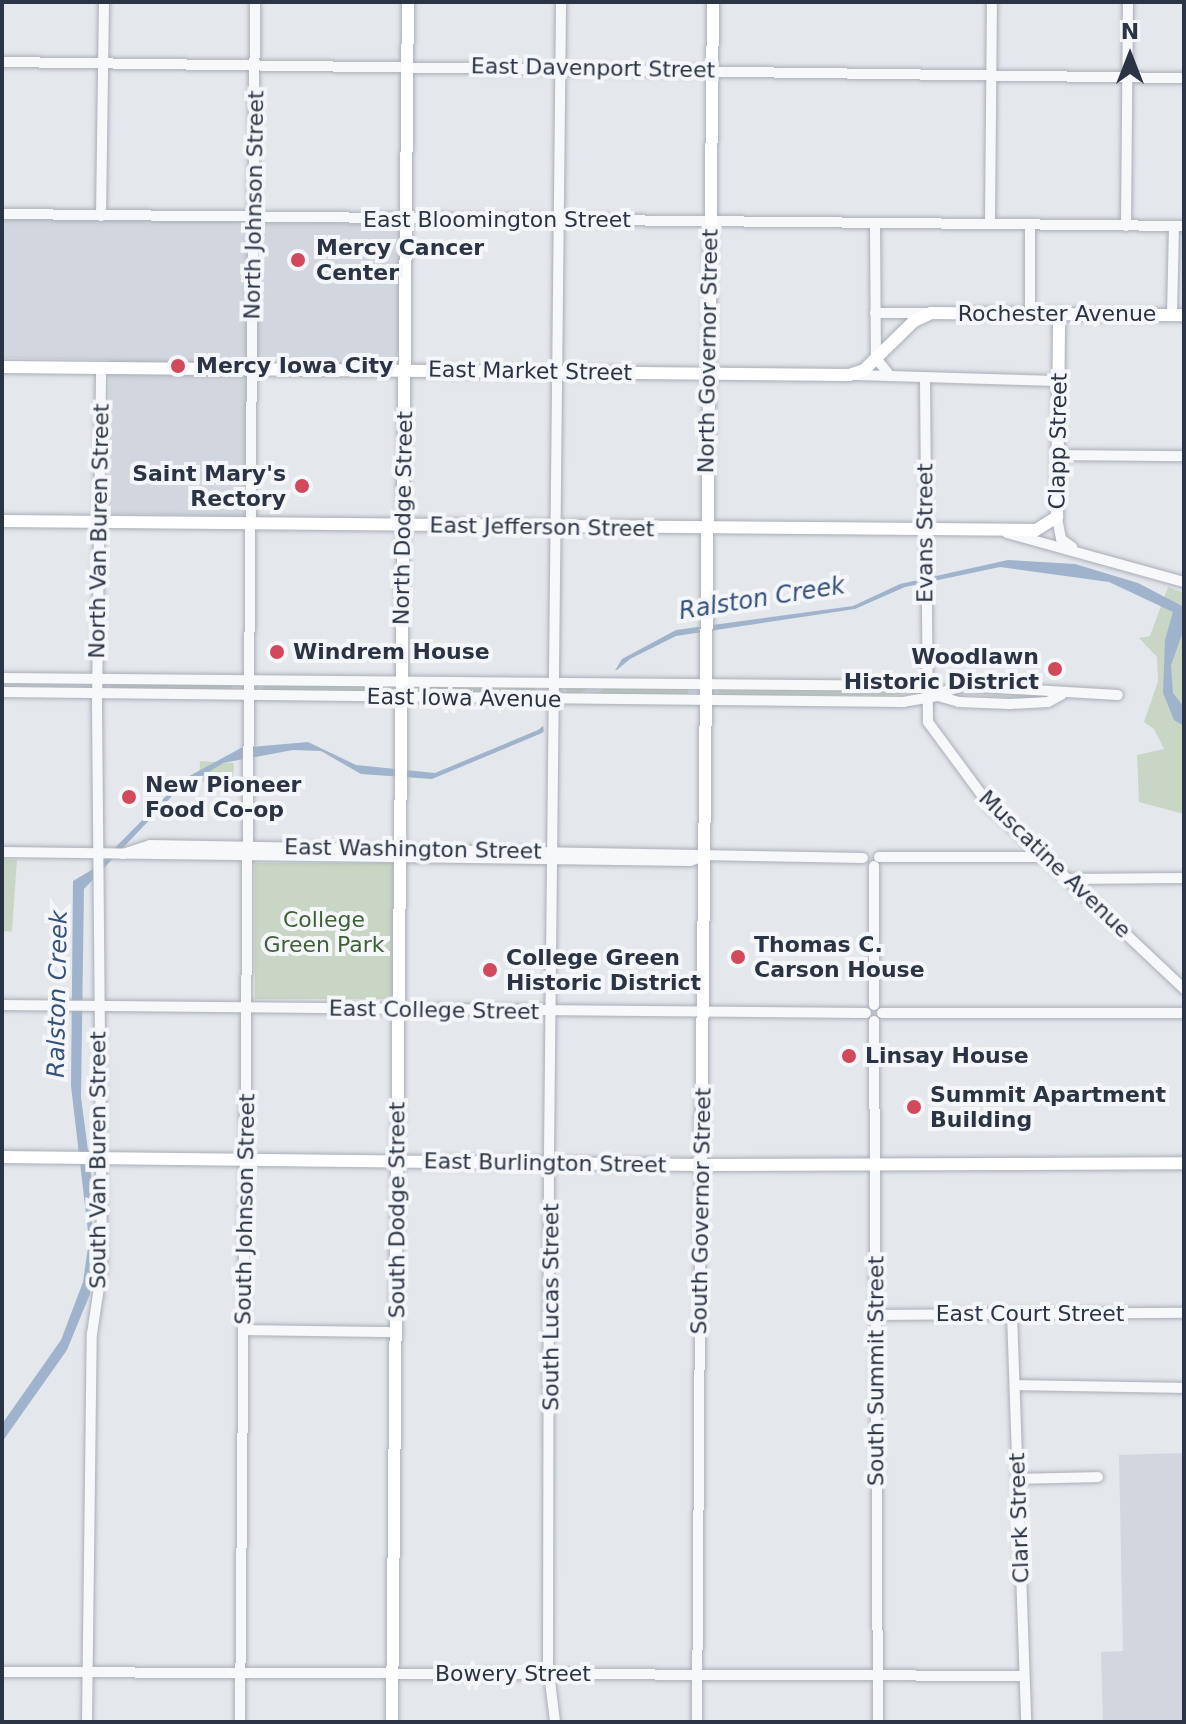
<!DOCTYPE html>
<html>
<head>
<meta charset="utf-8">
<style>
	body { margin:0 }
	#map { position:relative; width:1186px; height:1724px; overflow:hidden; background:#e4e7ec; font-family:"DejaVu Sans",sans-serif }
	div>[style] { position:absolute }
	.built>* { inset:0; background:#d2d6de }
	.green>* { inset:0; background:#c9d6c5; transform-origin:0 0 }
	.water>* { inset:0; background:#9fb4cc }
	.pier>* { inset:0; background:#e4e7ec }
	.roads { filter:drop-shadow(0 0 2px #a9aeb7) drop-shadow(0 0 2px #a9aeb7) }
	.minor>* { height:10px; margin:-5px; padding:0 5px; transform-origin:5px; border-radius:5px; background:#f7f8fa }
	.major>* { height:12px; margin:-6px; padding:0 6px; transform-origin:6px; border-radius:6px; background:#fff }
	.dots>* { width:22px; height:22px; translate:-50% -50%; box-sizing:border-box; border:4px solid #f4f6f9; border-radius:50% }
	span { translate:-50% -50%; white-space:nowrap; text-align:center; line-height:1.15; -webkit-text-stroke:8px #f4f6f9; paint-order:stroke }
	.street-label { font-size:22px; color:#2b3445 }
	.poi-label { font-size:22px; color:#2b3445; font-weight:700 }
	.left { translate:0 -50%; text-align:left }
	.right { translate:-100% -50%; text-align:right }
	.park-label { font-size:22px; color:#3f6138 }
	.water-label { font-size:24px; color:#34527a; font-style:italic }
	.frame { position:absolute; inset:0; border:4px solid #2b3445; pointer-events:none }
	.north { position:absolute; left:1090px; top:16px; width:80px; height:80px; -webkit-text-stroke:6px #f4f6f9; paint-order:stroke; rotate:0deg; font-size:22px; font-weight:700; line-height:32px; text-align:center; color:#2b3445 }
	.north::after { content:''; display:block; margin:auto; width:28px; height:36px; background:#2b3445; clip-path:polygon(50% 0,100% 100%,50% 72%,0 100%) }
</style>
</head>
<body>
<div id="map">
	<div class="built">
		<div style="clip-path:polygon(2px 217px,403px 224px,401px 367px,247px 365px,244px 516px,107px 514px,110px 360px,2px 358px)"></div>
		<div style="clip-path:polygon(1184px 1453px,1184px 1722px,1103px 1722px,1101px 1652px,1123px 1651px,1119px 1455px)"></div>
	</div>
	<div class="green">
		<div style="clip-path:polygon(1168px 587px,1184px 593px,1184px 814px,1139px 802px,1137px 755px,1164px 749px,1154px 729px,1144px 722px,1158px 681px,1157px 657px,1139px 638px,1150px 636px)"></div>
		<div style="clip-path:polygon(111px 684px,232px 684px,232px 691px,111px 689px)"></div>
		<div style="clip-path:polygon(264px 684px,384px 686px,384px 691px,263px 690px)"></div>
		<div style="clip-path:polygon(415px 685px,536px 687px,536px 692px,415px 692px)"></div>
		<div style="clip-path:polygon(567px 687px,688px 689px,688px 694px,567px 694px)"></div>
		<div style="left:719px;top:688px;width:183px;height:7px"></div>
		<div style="left:234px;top:763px;width:20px;height:34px;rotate:93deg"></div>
		<div style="left:2px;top:859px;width:15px;height:72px;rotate:4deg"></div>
		<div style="left:255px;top:863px;width:138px;height:136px"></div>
	</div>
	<div class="water">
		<div style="clip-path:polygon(1008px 560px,1075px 564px,1138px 583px,1184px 607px,1184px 629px,1171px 665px,1173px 693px,1184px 707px,1184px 726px,1174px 720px,1163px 693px,1165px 640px,1173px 612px,1109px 582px,1000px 567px,905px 587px,855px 609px,676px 636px,630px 659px,542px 733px,432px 779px,361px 774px,321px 751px,293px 750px,223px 763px,174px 794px,84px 889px,81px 1097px,93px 1189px,90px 1294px,67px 1350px,2px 1442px,2px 1424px,61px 1340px,83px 1282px,89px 1240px,71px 1086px,73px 881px,95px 868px,182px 780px,241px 748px,308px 742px,356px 765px,435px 773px,538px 730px,616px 669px,622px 659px,676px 630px,853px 606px,900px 584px)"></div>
	</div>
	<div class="pier">
		<div style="clip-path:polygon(612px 670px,628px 670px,544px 736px,543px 721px)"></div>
	</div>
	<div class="roads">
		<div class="minor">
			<div style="left:2px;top:62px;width:1182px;rotate:0.78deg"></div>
			<div style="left:2px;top:214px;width:1182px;rotate:0.58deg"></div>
			<div style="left:101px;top:216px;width:214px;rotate:-89.2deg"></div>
			<div style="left:875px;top:224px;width:134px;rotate:89.6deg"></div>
			<div style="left:876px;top:358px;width:23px;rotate:52deg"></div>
			<div style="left:990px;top:224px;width:222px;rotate:-89.5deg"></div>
			<div style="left:1030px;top:224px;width:90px;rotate:90deg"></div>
			<div style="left:1126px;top:226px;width:224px;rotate:-89.5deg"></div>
			<div style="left:875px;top:313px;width:54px"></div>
			<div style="left:1172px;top:314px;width:88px;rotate:-88.7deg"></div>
			<div style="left:853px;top:375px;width:206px;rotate:1.7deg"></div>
			<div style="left:925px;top:380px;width:342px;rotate:89.5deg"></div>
			<div style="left:928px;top:722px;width:104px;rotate:53.6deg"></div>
			<div style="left:990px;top:806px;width:267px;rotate:43.3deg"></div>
			<div style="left:1058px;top:455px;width:126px;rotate:0.5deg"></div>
			<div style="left:1057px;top:518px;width:21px;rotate:79deg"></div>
			<div style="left:1061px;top:539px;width:14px;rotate:36deg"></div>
			<div style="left:1007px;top:533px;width:184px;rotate:15.5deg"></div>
			<div style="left:2px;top:678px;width:923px;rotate:0.5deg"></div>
			<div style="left:925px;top:686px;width:16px;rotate:27deg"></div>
			<div style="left:939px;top:693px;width:25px;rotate:-16deg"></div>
			<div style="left:963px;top:686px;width:155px;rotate:3.3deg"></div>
			<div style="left:2px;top:692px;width:901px;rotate:0.64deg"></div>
			<div style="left:903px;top:702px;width:36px;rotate:-10deg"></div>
			<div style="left:938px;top:696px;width:22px;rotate:16deg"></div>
			<div style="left:959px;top:702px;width:51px;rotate:2.2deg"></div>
			<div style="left:1010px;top:704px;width:38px;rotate:-3deg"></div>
			<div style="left:1048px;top:702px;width:15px;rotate:-28deg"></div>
			<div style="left:2px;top:852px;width:688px;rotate:0.75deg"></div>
			<div style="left:690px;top:861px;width:15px;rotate:-20deg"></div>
			<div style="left:123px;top:854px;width:28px;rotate:-18deg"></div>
			<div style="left:150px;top:845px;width:713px;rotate:1.04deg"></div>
			<div style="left:879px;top:857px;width:164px"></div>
			<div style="left:874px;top:866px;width:139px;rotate:90deg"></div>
			<div style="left:1067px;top:879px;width:117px;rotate:-0.5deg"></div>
			<div style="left:2px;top:1005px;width:864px;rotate:0.53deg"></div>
			<div style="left:882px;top:1013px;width:302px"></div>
			<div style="left:874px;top:1021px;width:701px;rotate:89.67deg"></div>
			<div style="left:1012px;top:1314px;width:408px;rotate:88deg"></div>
			<div style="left:876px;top:1315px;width:308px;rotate:-0.4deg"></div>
			<div style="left:244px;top:1330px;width:152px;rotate:0.8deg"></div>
			<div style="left:1015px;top:1385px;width:169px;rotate:1deg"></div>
			<div style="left:1018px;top:1479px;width:80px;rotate:-1.4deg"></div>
			<div style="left:2px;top:1672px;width:1022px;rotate:0.22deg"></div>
			<div style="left:87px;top:1722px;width:388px;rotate:-89.3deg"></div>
			<div style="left:92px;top:1334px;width:68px;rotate:-81.5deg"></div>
			<div style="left:102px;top:1267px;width:562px;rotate:-90.51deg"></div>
			<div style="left:97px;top:705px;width:338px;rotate:-89.3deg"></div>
			<div style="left:240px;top:1722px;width:1720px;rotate:-89.5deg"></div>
			<div style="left:555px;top:1722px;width:58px;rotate:-96.9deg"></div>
			<div style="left:548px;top:1664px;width:513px;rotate:-89.89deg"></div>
			<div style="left:549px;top:1151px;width:1149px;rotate:-89.4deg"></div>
			<div style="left:697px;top:1722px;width:557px;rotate:-89.59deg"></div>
		</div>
		<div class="major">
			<div style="left:2px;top:367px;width:847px;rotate:0.54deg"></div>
			<div style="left:849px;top:375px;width:16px;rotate:-18deg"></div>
			<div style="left:864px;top:370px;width:70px;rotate:-44.4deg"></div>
			<div style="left:914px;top:321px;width:19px;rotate:-25deg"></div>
			<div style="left:931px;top:313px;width:253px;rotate:0.5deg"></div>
			<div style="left:2px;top:521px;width:1034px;rotate:0.5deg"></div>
			<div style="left:1036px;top:530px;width:25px;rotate:-32deg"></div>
			<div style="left:1057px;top:517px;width:203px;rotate:-89.4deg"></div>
			<div style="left:2px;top:1157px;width:699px;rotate:0.66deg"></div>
			<div style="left:701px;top:1165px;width:483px;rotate:-0.2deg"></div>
			<div style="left:701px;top:1165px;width:1163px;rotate:-89.41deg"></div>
			<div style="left:392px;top:1722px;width:1720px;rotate:-89.47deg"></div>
		</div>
	</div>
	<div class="dots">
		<div style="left:298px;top:260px;background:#d1495b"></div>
		<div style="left:178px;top:366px;background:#d1495b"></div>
		<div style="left:302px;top:486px;background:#d1495b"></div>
		<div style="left:277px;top:652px;background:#d1495b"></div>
		<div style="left:1055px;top:669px;background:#d1495b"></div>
		<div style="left:129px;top:797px;background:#d1495b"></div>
		<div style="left:738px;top:957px;background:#d1495b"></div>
		<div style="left:490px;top:970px;background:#d1495b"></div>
		<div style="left:849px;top:1056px;background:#d1495b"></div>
		<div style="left:914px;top:1107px;background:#d1495b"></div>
	</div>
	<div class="street-label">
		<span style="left:593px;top:68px;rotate:1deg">East Davenport Street</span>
		<span style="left:254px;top:205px;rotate:-89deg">North Johnson Street</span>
		<span style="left:497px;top:220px">East Bloomington Street</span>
		<span style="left:1057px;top:314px">Rochester Avenue</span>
		<span style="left:708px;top:351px;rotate:-89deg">North Governor Street</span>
		<span style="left:530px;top:371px;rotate:1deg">East Market Street</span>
		<span style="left:1058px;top:441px;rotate:-89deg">Clapp Street</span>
		<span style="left:403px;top:518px;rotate:-89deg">North Dodge Street</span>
		<span style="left:542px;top:527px;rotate:1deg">East Jefferson Street</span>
		<span style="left:99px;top:531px;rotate:-89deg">North Van Buren Street</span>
		<span style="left:925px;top:533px;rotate:-90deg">Evans Street</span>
		<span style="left:464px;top:698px;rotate:1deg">East Iowa Avenue</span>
		<span style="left:413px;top:849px;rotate:1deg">East Washington Street</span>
		<span style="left:1055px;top:864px;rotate:44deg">Muscatine Avenue</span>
		<span style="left:434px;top:1010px;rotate:1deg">East College Street</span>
		<span style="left:98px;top:1160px;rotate:-90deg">South Van Buren Street</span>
		<span style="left:545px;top:1163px;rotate:1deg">East Burlington Street</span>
		<span style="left:245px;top:1209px;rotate:-89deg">South Johnson Street</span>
		<span style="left:397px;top:1210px;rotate:-90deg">South Dodge Street</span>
		<span style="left:701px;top:1211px;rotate:-89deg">South Governor Street</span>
		<span style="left:551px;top:1307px;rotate:-90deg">South Lucas Street</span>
		<span style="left:1030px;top:1314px">East Court Street</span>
		<span style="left:876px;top:1371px;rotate:-90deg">South Summit Street</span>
		<span style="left:1019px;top:1518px;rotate:-92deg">Clark Street</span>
		<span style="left:513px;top:1674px">Bowery Street</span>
	</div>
	<div class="poi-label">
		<span class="left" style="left:316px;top:260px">Mercy Cancer<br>Center</span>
		<span class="left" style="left:196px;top:366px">Mercy Iowa City</span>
		<span class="right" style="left:286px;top:486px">Saint Mary's<br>Rectory</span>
		<span class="left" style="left:293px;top:652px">Windrem House</span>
		<span class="right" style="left:1039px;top:669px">Woodlawn<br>Historic District</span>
		<span class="left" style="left:145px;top:797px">New Pioneer<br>Food Co-op</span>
		<span class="left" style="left:754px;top:957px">Thomas C.<br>Carson House</span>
		<span class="left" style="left:506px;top:970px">College Green<br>Historic District</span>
		<span class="left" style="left:865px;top:1056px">Linsay House</span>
		<span class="left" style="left:930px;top:1107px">Summit Apartment<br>Building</span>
	</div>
	<div class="park-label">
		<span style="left:324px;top:932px">College<br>Green Park</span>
	</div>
	<div class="water-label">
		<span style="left:762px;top:599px;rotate:-9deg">Ralston Creek</span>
		<span style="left:58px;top:994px;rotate:-89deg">Ralston Creek</span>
	</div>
	<div class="frame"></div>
	<div class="north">N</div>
</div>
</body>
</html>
